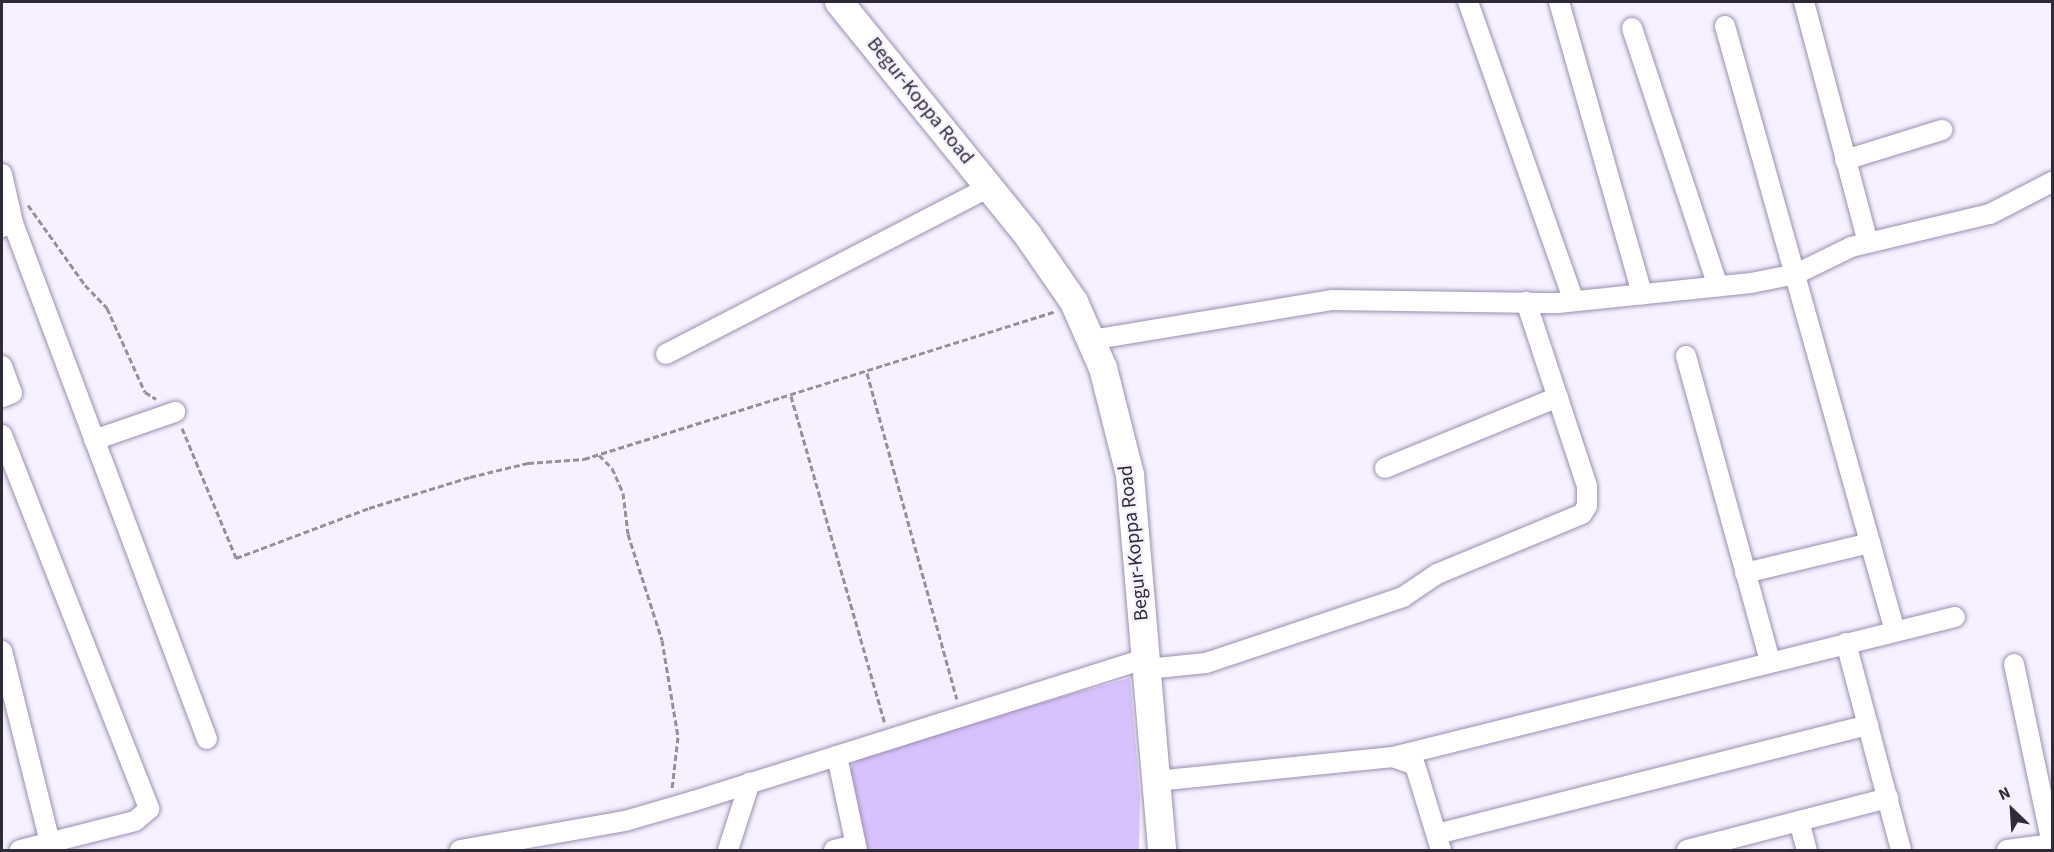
<!DOCTYPE html>
<html>
<head>
<meta charset="utf-8">
<style>
	body { margin:0 }
	#map { position:relative; width:2054px; height:852px; overflow:hidden; background:#f5f1fe; font-family:"Source Sans 3",sans-serif }
	div>[style] { position:absolute }
	.green>* { inset:0; background:#d8c2fd }
	.path>* { height:3px; margin-top:-1.5px; transform-origin:0; background:repeating-linear-gradient(90deg,#948f9c 0 6px,transparent 0 9px) }
	.roads { filter:drop-shadow(0 0 2px #9a8eae) drop-shadow(0 0 2px #9a8eae) }
	.minor>* { height:20px; margin:-10px; padding:0 10px; transform-origin:10px; border-radius:10px; background:#fff }
	.secondary>* { height:28px; margin:-14px; padding:0 14px; transform-origin:14px; border-radius:14px; background:#fff }
	span { translate:-50% -50%; white-space:nowrap; text-align:center; line-height:1.15; -webkit-text-stroke:4.5px #f5f1fe; paint-order:stroke }
	.street-label { font-size:20px; color:#2f2a37 }
	.frame { position:absolute; inset:0; border:3px solid #2f2a37; pointer-events:none }
	.north { position:absolute; left:1982px; top:780px; width:60px; height:60px; -webkit-text-stroke:4px #f5f1fe; paint-order:stroke; rotate:335deg; font-size:16px; font-weight:700; line-height:24px; text-align:center; color:#2f2a37 }
	.north::after { content:''; display:block; margin:auto; width:21px; height:27px; background:#2f2a37; clip-path:polygon(50% 0,100% 100%,50% 72%,0 100%) }
</style>
</head>
<body>
<div id="map">
	<div class="green">
		<div style="clip-path:polygon(1130px 678px,1140px 796px,1139px 850px,867px 850px,848px 771px,862px 752px)"></div>
	</div>
	<div class="path">
		<div style="left:28px;top:205px;width:98px;rotate:54.5deg"></div>
		<div style="left:85px;top:285px;width:32px;rotate:46deg"></div>
		<div style="left:107px;top:308px;width:92px;rotate:65.7deg"></div>
		<div style="left:145px;top:392px;width:13px;rotate:32deg"></div>
		<div style="left:867px;top:373px;width:338px;rotate:74.6deg"></div>
		<div style="left:791px;top:396px;width:341px;rotate:74deg"></div>
		<div style="left:182px;top:428px;width:141px;rotate:67.4deg"></div>
		<div style="left:236px;top:558px;width:142px;rotate:-20.6deg"></div>
		<div style="left:369px;top:508px;width:106px;rotate:-17.1deg"></div>
		<div style="left:470px;top:477px;width:60px;rotate:-13.6deg"></div>
		<div style="left:528px;top:463px;width:56px;rotate:-4.1deg"></div>
		<div style="left:584px;top:459px;width:494px;rotate:-17.4deg"></div>
		<div style="left:599px;top:455px;width:18px;rotate:45deg"></div>
		<div style="left:612px;top:468px;width:27px;rotate:66deg"></div>
		<div style="left:623px;top:493px;width:41px;rotate:83deg"></div>
		<div style="left:628px;top:534px;width:111px;rotate:72.2deg"></div>
		<div style="left:662px;top:640px;width:98px;rotate:80.6deg"></div>
		<div style="left:678px;top:737px;width:52px;rotate:96.6deg"></div>
	</div>
	<div class="roads">
		<div class="minor">
			<div style="left:1468px;top:2px;width:317px;rotate:70.5deg"></div>
			<div style="left:1559px;top:2px;width:304px;rotate:74.1deg"></div>
			<div style="left:1804px;top:2px;width:249px;rotate:75.1deg"></div>
			<div style="left:1725px;top:26px;width:628px;rotate:74.31deg"></div>
			<div style="left:1632px;top:28px;width:272px;rotate:71.6deg"></div>
			<div style="left:1845px;top:160px;width:102px;rotate:-17.2deg"></div>
			<div style="left:2px;top:174px;width:50px;rotate:77.3deg"></div>
			<div style="left:13px;top:223px;width:12px;rotate:160deg"></div>
			<div style="left:13px;top:223px;width:551px;rotate:69.4deg"></div>
			<div style="left:1091px;top:340px;width:245px;rotate:-9.4deg"></div>
			<div style="left:1333px;top:300px;width:225px;rotate:0.8deg"></div>
			<div style="left:1558px;top:303px;width:194px;rotate:-5.9deg"></div>
			<div style="left:1751px;top:283px;width:46px;rotate:-11.3deg"></div>
			<div style="left:1796px;top:274px;width:61px;rotate:-26.1deg"></div>
			<div style="left:1851px;top:247px;width:143px;rotate:-13.4deg"></div>
			<div style="left:1990px;top:214px;width:70px;rotate:-27.3deg"></div>
			<div style="left:666px;top:354px;width:364px;rotate:-27.3deg"></div>
			<div style="left:1686px;top:356px;width:317px;rotate:74.6deg"></div>
			<div style="left:2px;top:366px;width:29px;rotate:70deg"></div>
			<div style="left:12px;top:393px;width:11px;rotate:158deg"></div>
			<div style="left:2px;top:435px;width:402px;rotate:68.5deg"></div>
			<div style="left:149px;top:809px;width:18px;rotate:139deg"></div>
			<div style="left:135px;top:821px;width:119px;rotate:165.8deg"></div>
			<div style="left:94px;top:440px;width:86px;rotate:-19.1deg"></div>
			<div style="left:1385px;top:468px;width:187px;rotate:-22.3deg"></div>
			<div style="left:1745px;top:573px;width:129px;rotate:-13.5deg"></div>
			<div style="left:1846px;top:643px;width:214px;rotate:75.1deg"></div>
			<div style="left:2px;top:651px;width:205px;rotate:75.9deg"></div>
			<div style="left:2014px;top:664px;width:184px;rotate:78.1deg"></div>
			<div style="left:1147px;top:669px;width:59px;rotate:-5.8deg"></div>
			<div style="left:1206px;top:663px;width:208px;rotate:-18.5deg"></div>
			<div style="left:1403px;top:597px;width:41px;rotate:-34.1deg"></div>
			<div style="left:1437px;top:574px;width:157px;rotate:-22.5deg"></div>
			<div style="left:1582px;top:514px;width:9px;rotate:-58deg"></div>
			<div style="left:1587px;top:506px;width:20px;rotate:-90deg"></div>
			<div style="left:1587px;top:486px;width:194px;rotate:-108.3deg"></div>
			<div style="left:837px;top:756px;width:96px;rotate:78deg"></div>
			<div style="left:1393px;top:757px;width:23px;rotate:20deg"></div>
			<div style="left:1415px;top:765px;width:89px;rotate:73deg"></div>
			<div style="left:1156px;top:781px;width:238px;rotate:-5.8deg"></div>
			<div style="left:1393px;top:757px;width:579px;rotate:-13.99deg"></div>
			<div style="left:1799px;top:821px;width:30px;rotate:75deg"></div>
			<div style="left:1437px;top:834px;width:445px;rotate:-14.2deg"></div>
			<div style="left:460px;top:850px;width:168px;rotate:-10deg"></div>
			<div style="left:625px;top:821px;width:72px;rotate:-16.2deg"></div>
			<div style="left:694px;top:801px;width:473px;rotate:-17.5deg"></div>
			<div style="left:728px;top:850px;width:71px;rotate:-72.1deg"></div>
			<div style="left:834px;top:850px;width:22px;rotate:-13deg"></div>
			<div style="left:1687px;top:850px;width:208px;rotate:-14.5deg"></div>
			<div style="left:2007px;top:850px;width:45px;rotate:-7.6deg"></div>
		</div>
		<div class="secondary">
			<div style="left:839px;top:2px;width:299px;rotate:51deg"></div>
			<div style="left:1027px;top:234px;width:83px;rotate:55.3deg"></div>
			<div style="left:1074px;top:302px;width:72px;rotate:66.3deg"></div>
			<div style="left:1103px;top:368px;width:110px;rotate:75.8deg"></div>
			<div style="left:1130px;top:475px;width:376px;rotate:85.1deg"></div>
		</div>
	</div>
	<div class="street-label">
		<span style="left:920px;top:101px;rotate:51deg">Begur-Koppa Road</span>
		<span style="left:1134px;top:543px;rotate:-96deg">Begur-Koppa Road</span>
	</div>
	<div class="frame"></div>
	<div class="north">N</div>
</div>
</body>
</html>
